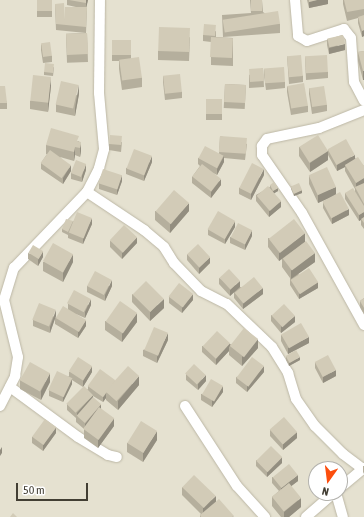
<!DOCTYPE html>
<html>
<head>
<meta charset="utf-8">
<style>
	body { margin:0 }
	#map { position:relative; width:364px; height:517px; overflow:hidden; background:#f1eee2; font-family:"Asap Condensed",sans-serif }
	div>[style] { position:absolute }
	.residential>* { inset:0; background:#e5e1d0 }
	.roads { filter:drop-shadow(0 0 1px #bcb7a5) drop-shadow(0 0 1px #bcb7a5) }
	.minor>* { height:10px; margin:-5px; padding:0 5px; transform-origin:5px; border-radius:5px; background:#fff }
	.wall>* { inset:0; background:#b5af9d; transform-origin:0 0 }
	.shaded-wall>* { inset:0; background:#938e80; transform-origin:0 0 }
	.building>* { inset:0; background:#d2cbb7; transform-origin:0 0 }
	span { translate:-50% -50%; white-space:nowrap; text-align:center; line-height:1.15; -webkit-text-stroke:3px #fff; paint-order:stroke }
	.north { position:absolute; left:308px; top:461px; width:40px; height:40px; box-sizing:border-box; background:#fff; border:1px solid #b3b2ad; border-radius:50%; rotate:194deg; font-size:11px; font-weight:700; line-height:16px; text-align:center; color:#423e33 }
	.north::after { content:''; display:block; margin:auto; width:14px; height:18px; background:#fc4e0e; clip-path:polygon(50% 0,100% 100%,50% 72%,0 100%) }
	.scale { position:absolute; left:16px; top:483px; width:72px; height:18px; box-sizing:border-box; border:2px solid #423e33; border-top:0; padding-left:5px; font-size:12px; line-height:14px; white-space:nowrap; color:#423e33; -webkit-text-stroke:3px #fff; paint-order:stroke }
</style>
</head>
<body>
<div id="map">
	<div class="residential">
		<div style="clip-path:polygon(evenodd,0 0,364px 0,364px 517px,0 517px,0 0,316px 469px,340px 469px,340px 493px,316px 493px,316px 469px)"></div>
	</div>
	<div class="roads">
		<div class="minor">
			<div style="left:295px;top:0;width:36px;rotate:85deg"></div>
			<div style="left:298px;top:36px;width:10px;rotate:29deg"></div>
			<div style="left:307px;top:41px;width:39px;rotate:-18deg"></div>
			<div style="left:344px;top:29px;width:11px;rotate:52deg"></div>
			<div style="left:351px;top:38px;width:44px;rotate:86.1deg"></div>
			<div style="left:354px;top:82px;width:21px;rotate:62deg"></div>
			<div style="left:364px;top:110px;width:48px;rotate:158.2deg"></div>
			<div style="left:319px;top:128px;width:53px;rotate:168.1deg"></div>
			<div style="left:267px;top:139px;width:9px;rotate:126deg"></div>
			<div style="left:262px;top:146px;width:9px;rotate:90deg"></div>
			<div style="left:262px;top:155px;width:70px;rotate:55.4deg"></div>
			<div style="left:302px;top:213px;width:128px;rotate:61deg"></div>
			<div style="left:87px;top:192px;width:69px;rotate:33.7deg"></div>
			<div style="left:144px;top:230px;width:26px;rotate:40deg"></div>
			<div style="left:164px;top:247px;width:19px;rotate:58deg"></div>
			<div style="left:174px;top:263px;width:39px;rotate:46deg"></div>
			<div style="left:201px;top:291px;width:29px;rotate:27deg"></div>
			<div style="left:227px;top:304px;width:62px;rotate:43.7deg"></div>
			<div style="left:272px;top:347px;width:31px;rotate:58deg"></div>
			<div style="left:288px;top:373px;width:27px;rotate:73deg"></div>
			<div style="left:296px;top:399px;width:33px;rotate:55deg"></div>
			<div style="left:315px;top:426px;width:40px;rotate:45deg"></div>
			<div style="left:343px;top:454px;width:25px;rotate:37deg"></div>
			<div style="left:10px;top:387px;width:84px;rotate:36.3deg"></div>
			<div style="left:78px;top:437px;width:35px;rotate:31deg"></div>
			<div style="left:108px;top:455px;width:9px;rotate:13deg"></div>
			<div style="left:0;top:406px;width:34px;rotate:-63deg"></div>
			<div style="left:15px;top:376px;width:19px;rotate:-81deg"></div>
			<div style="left:18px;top:357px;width:59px;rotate:-103.8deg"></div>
			<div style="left:4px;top:300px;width:34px;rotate:-73deg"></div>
			<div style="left:14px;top:268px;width:105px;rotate:-46.2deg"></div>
			<div style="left:87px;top:192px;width:27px;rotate:-63deg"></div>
			<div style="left:99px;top:168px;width:20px;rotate:-75deg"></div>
			<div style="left:104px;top:149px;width:56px;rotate:-95.1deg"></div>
			<div style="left:99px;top:93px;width:93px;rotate:-89.4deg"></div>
			<div style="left:185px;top:406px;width:95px;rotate:57deg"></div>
			<div style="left:237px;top:486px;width:42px;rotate:47.9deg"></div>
			<div style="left:340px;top:488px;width:31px;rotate:-40deg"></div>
			<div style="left:336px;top:493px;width:25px;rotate:74deg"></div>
			<div style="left:306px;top:517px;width:37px;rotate:-41deg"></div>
		</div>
	</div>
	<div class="wall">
		<div style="left:37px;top:0;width:15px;height:17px"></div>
		<div style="clip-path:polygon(67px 0,88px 0,86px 7px,87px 7px,86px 33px,56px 30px,55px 4px,65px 20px,76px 7px,67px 5px)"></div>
		<div style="clip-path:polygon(250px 0,262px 0,263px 12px,280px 24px,280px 33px,223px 37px,222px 15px,251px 13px)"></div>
		<div style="clip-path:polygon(307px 0,328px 0,328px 4px,309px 8px)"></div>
		<div style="clip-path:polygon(343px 0,364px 0,364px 36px,362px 37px,358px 23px,358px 18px,347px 21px,343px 4px)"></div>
		<div style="clip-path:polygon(216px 31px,216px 37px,233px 38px,233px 66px,211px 65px,211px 42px,203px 41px,203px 35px)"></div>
		<div style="left:87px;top:33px;width:29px;height:21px;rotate:88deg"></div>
		<div style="clip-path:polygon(190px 37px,189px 61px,158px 60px,158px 51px)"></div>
		<div style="clip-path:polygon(327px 39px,345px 50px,329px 54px,327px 45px)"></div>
		<div style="clip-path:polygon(112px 40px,131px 40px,131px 59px,142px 78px,142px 87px,122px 90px,119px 69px,119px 61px,112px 61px)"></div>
		<div style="clip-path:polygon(41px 44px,52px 56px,52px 62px,43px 63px,41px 50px)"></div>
		<div style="clip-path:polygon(364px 51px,363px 80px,358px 61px,358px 52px)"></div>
		<div style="clip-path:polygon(287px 56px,303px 76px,303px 82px,289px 84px)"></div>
		<div style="clip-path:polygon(305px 57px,328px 72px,328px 78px,306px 80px)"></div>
		<div style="clip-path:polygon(54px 67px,53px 76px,44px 75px,44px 72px)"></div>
		<div style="clip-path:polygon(263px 68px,264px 87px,249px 88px,249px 75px)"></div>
		<div style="clip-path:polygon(264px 69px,285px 82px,285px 88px,266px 90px,264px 75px)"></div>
		<div style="clip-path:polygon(163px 76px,182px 92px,182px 98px,165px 100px,163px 82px)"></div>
		<div style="left:225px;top:84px;width:21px;height:24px;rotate:3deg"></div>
		<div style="clip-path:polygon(0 86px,7px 103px,7px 109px,0 109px)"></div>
		<div style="clip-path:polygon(51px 86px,48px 112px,30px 109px,30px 101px)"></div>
		<div style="clip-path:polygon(287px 86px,308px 106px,308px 112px,291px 115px,287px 92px)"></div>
		<div style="clip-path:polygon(309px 88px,327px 105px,327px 111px,312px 114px,309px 94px)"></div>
		<div style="clip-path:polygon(79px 94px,75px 116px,56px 112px,56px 104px)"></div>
		<div style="left:206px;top:99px;width:16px;height:21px"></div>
		<div style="clip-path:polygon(220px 136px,247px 144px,245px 160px,224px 158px,224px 162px,217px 175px,213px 173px,221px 185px,211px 198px,192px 183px,192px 177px,200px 166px,198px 164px,198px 158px,219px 154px)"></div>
		<div style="clip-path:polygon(79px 141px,81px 151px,80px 157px,75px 155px,74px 161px,60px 157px,71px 171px,63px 184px,41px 169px,41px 163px,47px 154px,46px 154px,46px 145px)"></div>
		<div style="clip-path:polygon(122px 142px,121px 152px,109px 150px,109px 144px)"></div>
		<div style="clip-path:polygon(299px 147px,328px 151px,328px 149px,355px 158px,364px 166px,364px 229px,361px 225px,361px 220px,359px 221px,345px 199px,345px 193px,355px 192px,355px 189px,345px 171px,345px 167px,337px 171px,328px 155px,328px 160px,310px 172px,299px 156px)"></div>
		<div style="clip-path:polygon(152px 162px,144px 181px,126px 174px,126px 168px)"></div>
		<div style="clip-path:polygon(86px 170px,82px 182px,71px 179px,71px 173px)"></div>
		<div style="clip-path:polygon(264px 175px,251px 200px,239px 194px,239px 188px)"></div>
		<div style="clip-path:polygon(309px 175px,336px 194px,349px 215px,332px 224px,323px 208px,323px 202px,329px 198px,318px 203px,309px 184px)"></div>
		<div style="clip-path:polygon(122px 181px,117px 195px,99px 189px,99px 183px)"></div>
		<div style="clip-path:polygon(270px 185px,278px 191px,274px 193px,281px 207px,269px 217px,256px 201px,256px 195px,270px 187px)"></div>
		<div style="clip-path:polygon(291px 186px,302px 193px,294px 196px,291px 189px)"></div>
		<div style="clip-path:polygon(155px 211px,189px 211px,170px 233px,155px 220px)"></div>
		<div style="clip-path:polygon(73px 221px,92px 224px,83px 244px,68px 238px,68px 235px,62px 232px,62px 229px)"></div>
		<div style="clip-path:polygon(235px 227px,225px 244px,208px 235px,208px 229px)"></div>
		<div style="clip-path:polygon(252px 236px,245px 250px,230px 243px,230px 237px)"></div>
		<div style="clip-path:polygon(268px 238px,305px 242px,315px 262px,298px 274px,318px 288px,299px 299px,290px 285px,290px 278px,282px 267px,282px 259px,279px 261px,268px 247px)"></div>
		<div style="clip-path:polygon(110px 241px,137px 243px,122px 259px,110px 247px)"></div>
		<div style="clip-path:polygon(28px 253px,43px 257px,38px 266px,28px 259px)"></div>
		<div style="clip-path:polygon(187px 254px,210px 263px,199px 274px,187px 260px)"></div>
		<div style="clip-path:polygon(43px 262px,73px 262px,63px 282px,43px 271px)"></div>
		<div style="clip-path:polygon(219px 278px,240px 287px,263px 294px,243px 309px,234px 298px,234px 292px,230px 296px,219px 284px)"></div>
		<div style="clip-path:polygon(87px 286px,112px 286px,105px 301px,87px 292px)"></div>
		<div style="clip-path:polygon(132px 294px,164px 308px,150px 321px,132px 302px)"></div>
		<div style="clip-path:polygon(169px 297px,193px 300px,182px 313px,169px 303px)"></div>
		<div style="clip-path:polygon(364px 298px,364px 314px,360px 307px,360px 301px)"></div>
		<div style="clip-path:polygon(68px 304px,91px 305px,85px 318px,76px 314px,86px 326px,78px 338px,55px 324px,55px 318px,50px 333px,33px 326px,33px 320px,56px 316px,55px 318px,68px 309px)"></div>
		<div style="clip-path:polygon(271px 315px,295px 322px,281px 333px,271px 321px)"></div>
		<div style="clip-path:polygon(105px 321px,137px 322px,122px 342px,105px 330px)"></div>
		<div style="clip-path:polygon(281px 335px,309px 343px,288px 354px,281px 341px)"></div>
		<div style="clip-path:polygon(168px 340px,157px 363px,143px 356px,143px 350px)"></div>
		<div style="clip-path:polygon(230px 344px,258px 348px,242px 366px,229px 355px,229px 351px,216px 365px,202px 352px,202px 346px)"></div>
		<div style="clip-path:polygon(286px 356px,300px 360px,289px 366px,286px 360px)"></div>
		<div style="clip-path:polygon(315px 362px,336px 376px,323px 383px,315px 368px)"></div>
		<div style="clip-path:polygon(69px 372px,92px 372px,83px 387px,72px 380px,72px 384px,63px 402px,49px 396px,49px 390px,69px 376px)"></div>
		<div style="clip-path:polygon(264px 372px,247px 392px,236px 383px,236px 377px)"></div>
		<div style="clip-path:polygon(186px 374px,206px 381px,198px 390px,186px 380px)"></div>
		<div style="clip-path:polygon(20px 380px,50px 382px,41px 400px,20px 389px)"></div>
		<div style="clip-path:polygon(115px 381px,139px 385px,118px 410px,106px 400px,106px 398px,103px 402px,93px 396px,93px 398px,114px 426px,98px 448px,84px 438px,84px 429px,76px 422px,76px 418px,67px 410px,67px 404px,88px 389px,88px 386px)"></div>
		<div style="clip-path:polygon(223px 392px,212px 407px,201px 400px,201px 394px)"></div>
		<div style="clip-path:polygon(270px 430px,297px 438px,283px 450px,270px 436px)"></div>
		<div style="clip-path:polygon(56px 433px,43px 451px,32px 443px,32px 437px)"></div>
		<div style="clip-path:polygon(157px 440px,143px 462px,127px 452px,127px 443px)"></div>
		<div style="clip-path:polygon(256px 460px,282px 463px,267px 477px,256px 466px)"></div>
		<div style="clip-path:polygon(363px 466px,364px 466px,364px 474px,363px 472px)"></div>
		<div style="clip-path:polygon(272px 477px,298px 481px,291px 486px,301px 507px,289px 517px,281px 517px,272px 506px,272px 497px,279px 491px,272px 483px)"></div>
		<div style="clip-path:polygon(182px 487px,216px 502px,234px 517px,200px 517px,200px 515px,201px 514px,182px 495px)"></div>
	</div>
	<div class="shaded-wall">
		<div style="clip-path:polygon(86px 0,88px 0,86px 9px)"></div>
		<div style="clip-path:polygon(317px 0,328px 0,328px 4px,309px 8px,309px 2px)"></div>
		<div style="clip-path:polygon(364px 30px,364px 36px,362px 37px,362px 31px)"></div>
		<div style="clip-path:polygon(345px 44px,345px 50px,329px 54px,329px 48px)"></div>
		<div style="left:363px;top:71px;width:1px;height:9px"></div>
		<div style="clip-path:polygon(51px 77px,51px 86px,48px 112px,48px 103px)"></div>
		<div style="clip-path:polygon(79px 85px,79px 94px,75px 116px,75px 108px)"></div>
		<div style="clip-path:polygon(81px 142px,81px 151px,80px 157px,80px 148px)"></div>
		<div style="clip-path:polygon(75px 147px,75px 155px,74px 161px,74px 152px)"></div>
		<div style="clip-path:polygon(328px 151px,328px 160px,310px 172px,310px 163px)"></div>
		<div style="clip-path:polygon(355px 155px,355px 161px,345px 165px,345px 167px,337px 171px,337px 165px)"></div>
		<div style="clip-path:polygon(152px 156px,152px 162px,144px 181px,144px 175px)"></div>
		<div style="clip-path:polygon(224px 156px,224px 162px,217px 175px,217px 169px)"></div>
		<div style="clip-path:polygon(86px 164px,86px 170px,82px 182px,82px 176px)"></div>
		<div style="clip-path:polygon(71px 165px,71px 171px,63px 184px,63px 178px)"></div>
		<div style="clip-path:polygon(264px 169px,264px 175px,251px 200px,251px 194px)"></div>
		<div style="clip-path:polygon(122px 175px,122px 181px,117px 195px,117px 189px)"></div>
		<div style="clip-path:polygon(364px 178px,364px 184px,356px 187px,356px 183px)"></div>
		<div style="clip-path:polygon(221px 179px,221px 185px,211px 198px,211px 192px)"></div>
		<div style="clip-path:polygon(336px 187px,336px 195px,318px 203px,318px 194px)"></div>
		<div style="clip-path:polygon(278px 188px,278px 191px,273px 194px,273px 191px)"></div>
		<div style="clip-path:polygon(302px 190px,302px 193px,294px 196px,294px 193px)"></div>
		<div style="clip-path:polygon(281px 201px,281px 207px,269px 217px,269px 211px)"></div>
		<div style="clip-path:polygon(189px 203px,189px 211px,170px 233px,170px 224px)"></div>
		<div style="clip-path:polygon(349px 209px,349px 215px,332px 224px,332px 218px)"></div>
		<div style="clip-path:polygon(364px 212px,364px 218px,359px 221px,359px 215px)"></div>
		<div style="clip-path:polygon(92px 218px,92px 224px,83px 244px,83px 238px)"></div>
		<div style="clip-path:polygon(235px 221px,235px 227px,225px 244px,225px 238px)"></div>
		<div style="clip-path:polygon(252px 230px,252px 236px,245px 250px,245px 244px)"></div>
		<div style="clip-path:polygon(305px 233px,305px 242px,279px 261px,279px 253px)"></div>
		<div style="clip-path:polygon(137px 237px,137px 243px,122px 259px,122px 253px)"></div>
		<div style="clip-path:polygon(43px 251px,43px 257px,38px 266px,38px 260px)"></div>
		<div style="clip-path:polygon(315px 253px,315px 262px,291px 279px,291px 270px)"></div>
		<div style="clip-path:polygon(73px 254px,73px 262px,63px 282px,63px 273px)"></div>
		<div style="clip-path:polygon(210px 257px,210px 263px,199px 274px,199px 268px)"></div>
		<div style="clip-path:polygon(112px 280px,112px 286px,105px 301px,105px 295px)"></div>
		<div style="clip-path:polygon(240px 281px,240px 287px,230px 296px,230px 290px)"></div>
		<div style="clip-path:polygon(318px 282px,318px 288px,299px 299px,299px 293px)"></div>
		<div style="clip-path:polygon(263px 288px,263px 294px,243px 309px,243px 303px)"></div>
		<div style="clip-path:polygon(193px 294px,193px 300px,182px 313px,182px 307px)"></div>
		<div style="clip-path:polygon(91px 299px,91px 305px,85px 318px,85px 312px)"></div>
		<div style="clip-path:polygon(164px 299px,164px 308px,150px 321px,150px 312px)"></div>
		<div style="clip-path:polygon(56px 310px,56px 316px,50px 333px,50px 327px)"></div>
		<div style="clip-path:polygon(137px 313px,137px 322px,122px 342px,122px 333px)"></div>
		<div style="clip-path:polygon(295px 316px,295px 322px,281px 333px,281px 327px)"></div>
		<div style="clip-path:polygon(86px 320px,86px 326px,78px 338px,78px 332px)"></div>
		<div style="clip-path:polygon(168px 333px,168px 340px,157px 363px,157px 357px)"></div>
		<div style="clip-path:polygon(309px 337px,309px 343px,288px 354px,288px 348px)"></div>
		<div style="clip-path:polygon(258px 339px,258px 348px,242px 366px,242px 357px)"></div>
		<div style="clip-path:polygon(230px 343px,230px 347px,229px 346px,229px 351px,216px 365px,216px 359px)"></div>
		<div style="clip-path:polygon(300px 357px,300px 360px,289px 366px,289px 363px)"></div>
		<div style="clip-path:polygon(92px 366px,92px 372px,83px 387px,83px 381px)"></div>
		<div style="clip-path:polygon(264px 366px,264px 372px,247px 392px,247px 386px)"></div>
		<div style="clip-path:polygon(336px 370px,336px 376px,323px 383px,323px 377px)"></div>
		<div style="clip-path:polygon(50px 373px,50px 382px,41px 400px,41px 391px)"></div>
		<div style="clip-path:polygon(206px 375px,206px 381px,198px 390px,198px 384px)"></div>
		<div style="clip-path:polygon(139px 376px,139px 385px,118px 410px,118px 401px)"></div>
		<div style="clip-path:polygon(72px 378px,72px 384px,63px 402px,63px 396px)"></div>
		<div style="clip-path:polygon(223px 386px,223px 392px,212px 407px,212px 401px)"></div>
		<div style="clip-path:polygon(106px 392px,106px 398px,103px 402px,103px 396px)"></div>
		<div style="clip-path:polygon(93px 395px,93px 401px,77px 417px,77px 413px)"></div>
		<div style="clip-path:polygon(101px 404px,101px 410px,85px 430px,85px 424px)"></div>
		<div style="clip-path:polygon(114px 418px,114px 426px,98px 448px,98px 439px)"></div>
		<div style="clip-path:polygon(56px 427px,56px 433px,43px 451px,43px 445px)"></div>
		<div style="clip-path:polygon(157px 431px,157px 440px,143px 462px,143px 453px)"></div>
		<div style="clip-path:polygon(297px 432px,297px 438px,283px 450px,283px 444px)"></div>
		<div style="clip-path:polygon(2px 447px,2px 453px,0 456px,0 450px)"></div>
		<div style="clip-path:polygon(282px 457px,282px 463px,267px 477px,267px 471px)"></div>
		<div style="clip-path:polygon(298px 475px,298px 481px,281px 494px,281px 488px)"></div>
		<div style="clip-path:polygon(216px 496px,216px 505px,203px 517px,203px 508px)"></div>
		<div style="clip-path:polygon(301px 498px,301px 507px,289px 517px,284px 517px,284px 512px)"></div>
	</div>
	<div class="building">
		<div style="left:37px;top:0;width:15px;height:11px"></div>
		<div style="clip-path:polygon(69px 0,86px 0,86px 3px)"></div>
		<div style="left:251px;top:0;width:11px;height:11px"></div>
		<div style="clip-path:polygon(309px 0,317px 0,309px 2px)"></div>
		<div style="clip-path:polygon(344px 0,364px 0,364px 9px,347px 12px)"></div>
		<div style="clip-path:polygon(64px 3px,65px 20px,65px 7px,87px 7px,86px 27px,56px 24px,55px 4px)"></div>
		<div style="left:278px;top:11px;width:13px;height:56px;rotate:81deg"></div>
		<div style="clip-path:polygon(364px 15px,364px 30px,362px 31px,358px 17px)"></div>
		<div style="left:204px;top:24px;width:12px;height:11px;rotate:5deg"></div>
		<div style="left:159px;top:27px;width:31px;height:24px;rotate:2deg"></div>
		<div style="left:87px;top:33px;width:21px;height:21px;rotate:87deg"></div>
		<div style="left:343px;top:35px;width:9px;height:16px;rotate:77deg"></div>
		<div style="left:211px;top:37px;width:22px;height:20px;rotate:3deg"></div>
		<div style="left:112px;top:40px;width:19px;height:15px"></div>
		<div style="left:50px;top:42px;width:14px;height:9px;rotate:82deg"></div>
		<div style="clip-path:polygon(364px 51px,364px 71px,363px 71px,358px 52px)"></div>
		<div style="left:301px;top:55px;width:21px;height:14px;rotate:85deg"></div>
		<div style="left:327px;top:55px;width:17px;height:22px;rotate:87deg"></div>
		<div style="left:139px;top:57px;width:21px;height:20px;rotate:82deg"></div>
		<div style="left:45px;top:63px;width:9px;height:9px;rotate:6deg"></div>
		<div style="left:284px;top:67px;width:15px;height:20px;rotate:86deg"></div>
		<div style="left:263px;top:68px;width:13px;height:14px;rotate:86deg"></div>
		<div style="left:180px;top:74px;width:18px;height:17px;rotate:84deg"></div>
		<div style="left:33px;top:75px;width:18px;height:26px;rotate:6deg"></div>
		<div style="left:61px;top:81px;width:18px;height:24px;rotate:13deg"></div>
		<div style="left:304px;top:83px;width:23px;height:17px;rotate:80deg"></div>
		<div style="left:225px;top:84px;width:21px;height:18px;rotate:3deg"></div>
		<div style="clip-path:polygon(0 86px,5px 86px,7px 103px,0 103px)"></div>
		<div style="left:324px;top:86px;width:19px;height:15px;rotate:81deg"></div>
		<div style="left:206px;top:99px;width:16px;height:15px"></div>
		<div style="clip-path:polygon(51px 128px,79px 136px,77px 141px,81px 142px,80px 148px,75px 147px,74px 152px,46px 145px)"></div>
		<div style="left:110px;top:135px;width:12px;height:9px;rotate:5deg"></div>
		<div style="left:318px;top:135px;width:19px;height:22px;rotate:58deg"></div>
		<div style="left:220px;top:136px;width:27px;height:16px;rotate:4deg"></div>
		<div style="left:346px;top:139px;width:18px;height:21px;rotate:61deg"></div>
		<div style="left:205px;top:146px;width:21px;height:14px;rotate:28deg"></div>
		<div style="left:134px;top:149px;width:19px;height:21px;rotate:21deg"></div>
		<div style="left:50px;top:150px;width:26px;height:16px;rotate:36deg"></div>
		<div style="clip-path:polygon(358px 157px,364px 166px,364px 178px,356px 183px,345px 165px)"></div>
		<div style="left:76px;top:160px;width:11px;height:14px;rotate:22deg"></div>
		<div style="left:252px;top:163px;width:13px;height:28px;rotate:27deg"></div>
		<div style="left:202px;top:164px;width:24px;height:16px;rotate:38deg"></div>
		<div style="left:327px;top:167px;width:22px;height:20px;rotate:66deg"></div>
		<div style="left:103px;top:169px;width:20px;height:15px;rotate:18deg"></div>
		<div style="clip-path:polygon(274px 182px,278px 188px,273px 191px,270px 185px)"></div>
		<div style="left:299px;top:183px;width:8px;height:9px;rotate:67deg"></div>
		<div style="clip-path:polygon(364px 183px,364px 204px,355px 187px)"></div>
		<div style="left:268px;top:186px;width:20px;height:15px;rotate:49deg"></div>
		<div style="clip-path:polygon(353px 188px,364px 206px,364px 212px,359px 215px,345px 193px)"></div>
		<div style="left:174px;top:190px;width:20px;height:28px;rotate:41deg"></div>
		<div style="left:340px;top:192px;width:19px;height:20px;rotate:62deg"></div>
		<div style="left:218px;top:211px;width:20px;height:21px;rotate:30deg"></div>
		<div style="left:77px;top:212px;width:16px;height:22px;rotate:22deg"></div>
		<div style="clip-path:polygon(364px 217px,364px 223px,361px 219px)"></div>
		<div style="clip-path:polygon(66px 219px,73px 221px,68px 232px,62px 229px)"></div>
		<div style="left:294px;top:219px;width:18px;height:32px;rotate:52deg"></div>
		<div style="left:238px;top:223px;width:16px;height:16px;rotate:27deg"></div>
		<div style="left:124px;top:225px;width:18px;height:21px;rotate:43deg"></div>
		<div style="left:306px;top:241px;width:15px;height:29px;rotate:53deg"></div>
		<div style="left:53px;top:243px;width:23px;height:21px;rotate:29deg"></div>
		<div style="left:198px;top:244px;width:18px;height:15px;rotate:47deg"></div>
		<div style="left:33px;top:245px;width:12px;height:9px;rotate:31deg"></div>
		<div style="left:309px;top:268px;width:17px;height:22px;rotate:57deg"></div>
		<div style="left:229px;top:269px;width:16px;height:13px;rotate:47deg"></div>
		<div style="left:95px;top:271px;width:19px;height:17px;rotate:28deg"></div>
		<div style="left:254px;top:277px;width:14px;height:25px;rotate:51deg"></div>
		<div style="left:146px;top:281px;width:25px;height:19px;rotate:45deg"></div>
		<div style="left:179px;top:283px;width:18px;height:17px;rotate:38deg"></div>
		<div style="left:74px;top:290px;width:19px;height:15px;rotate:28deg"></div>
		<div style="clip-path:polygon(364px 298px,364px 308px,360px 301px)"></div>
		<div style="left:120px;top:301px;width:21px;height:25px;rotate:35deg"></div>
		<div style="left:39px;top:303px;width:18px;height:18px;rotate:22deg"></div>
		<div style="left:284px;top:304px;width:16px;height:17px;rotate:47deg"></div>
		<div style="left:63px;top:306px;width:27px;height:14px;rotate:31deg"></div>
		<div style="left:301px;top:323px;width:16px;height:23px;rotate:60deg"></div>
		<div style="left:154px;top:327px;width:15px;height:25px;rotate:23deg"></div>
		<div style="left:244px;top:328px;width:18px;height:23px;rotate:38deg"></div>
		<div style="left:217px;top:331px;width:18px;height:21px;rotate:43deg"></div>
		<div style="left:296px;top:350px;width:8px;height:12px;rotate:60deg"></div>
		<div style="left:328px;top:355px;width:17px;height:15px;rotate:62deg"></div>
		<div style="left:78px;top:357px;width:17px;height:17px;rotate:33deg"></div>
		<div style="left:252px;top:357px;width:15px;height:26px;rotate:37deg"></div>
		<div style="left:30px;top:362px;width:23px;height:21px;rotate:29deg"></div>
		<div style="left:194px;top:364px;width:16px;height:13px;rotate:43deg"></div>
		<div style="left:128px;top:366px;width:15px;height:34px;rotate:42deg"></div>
		<div style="left:100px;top:369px;width:19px;height:21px;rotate:36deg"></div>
		<div style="left:57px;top:371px;width:17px;height:21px;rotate:25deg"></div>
		<div style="left:211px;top:379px;width:14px;height:18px;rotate:30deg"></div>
		<div style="left:84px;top:386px;width:13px;height:25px;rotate:45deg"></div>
		<div style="left:93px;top:397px;width:11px;height:25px;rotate:41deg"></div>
		<div style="left:99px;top:407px;width:19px;height:27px;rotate:36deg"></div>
		<div style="left:284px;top:417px;width:20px;height:19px;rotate:49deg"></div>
		<div style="left:45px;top:419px;width:14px;height:22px;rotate:36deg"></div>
		<div style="left:141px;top:421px;width:19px;height:26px;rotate:32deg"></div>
		<div style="left:271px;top:446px;width:16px;height:21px;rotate:45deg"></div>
		<div style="left:289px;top:464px;width:14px;height:21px;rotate:51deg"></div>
		<div style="left:194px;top:475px;width:30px;height:17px;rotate:44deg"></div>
		<div style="left:289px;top:483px;width:19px;height:22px;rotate:51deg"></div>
		<div style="clip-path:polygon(219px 499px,234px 516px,232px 517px,201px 517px,200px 515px)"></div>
		<div style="clip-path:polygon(13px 513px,17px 517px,10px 517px)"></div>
	</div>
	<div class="north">N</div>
	<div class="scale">50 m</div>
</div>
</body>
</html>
